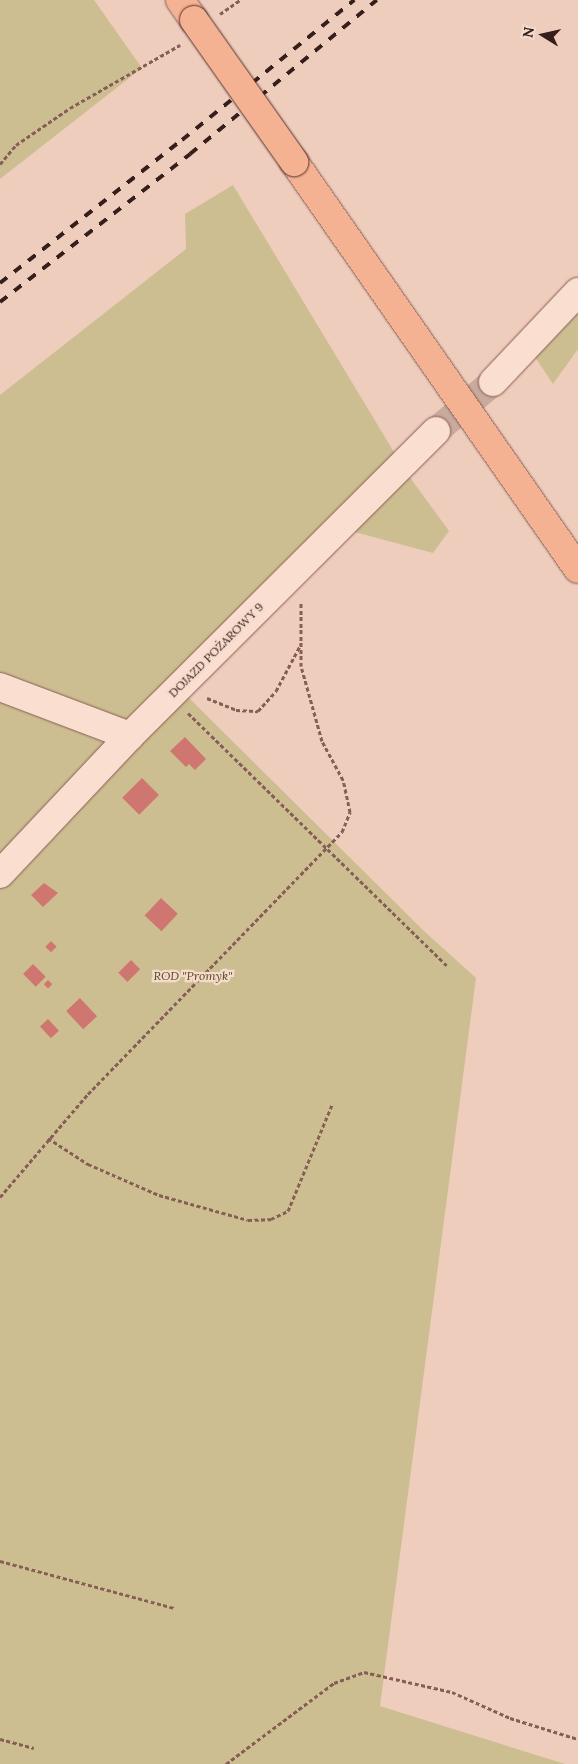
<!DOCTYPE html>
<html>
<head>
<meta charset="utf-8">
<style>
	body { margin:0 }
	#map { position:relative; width:578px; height:1764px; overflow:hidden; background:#efcdbd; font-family:Lora,serif }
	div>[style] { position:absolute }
	.green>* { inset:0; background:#cdbe91 }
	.building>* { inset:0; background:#cf7671; transform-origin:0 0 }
	.minor-tunnel>* { height:28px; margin-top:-14px; transform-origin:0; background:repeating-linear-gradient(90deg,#caaa9d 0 28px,transparent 0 42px) }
	.path>* { height:3px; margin-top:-1.5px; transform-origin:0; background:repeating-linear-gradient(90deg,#875e56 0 4px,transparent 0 6.5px) }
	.roads { filter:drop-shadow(0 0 1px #875e56) drop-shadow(0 0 1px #875e56) }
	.minor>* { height:28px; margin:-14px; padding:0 14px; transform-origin:14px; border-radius:14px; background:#faded0 }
	.major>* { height:28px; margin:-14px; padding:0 14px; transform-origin:14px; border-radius:14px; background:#f5b292 }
	.rail>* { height:4px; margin-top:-2px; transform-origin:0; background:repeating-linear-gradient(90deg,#361e1b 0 9px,transparent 0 18px) }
	.bridges { filter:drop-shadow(0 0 1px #542f2a) drop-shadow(0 0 1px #542f2a) }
	.major-bridge>* { height:28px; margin:-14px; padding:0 14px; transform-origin:14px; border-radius:14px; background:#f5b292 }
	span { translate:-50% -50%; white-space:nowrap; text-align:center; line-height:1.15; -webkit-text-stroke:4.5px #f6dbcc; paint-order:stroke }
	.street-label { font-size:12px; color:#361e1b }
	.park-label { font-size:12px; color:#534d21; font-style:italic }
	.north { position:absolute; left:518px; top:10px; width:50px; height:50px; -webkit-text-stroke:4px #f6dbcc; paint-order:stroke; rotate:280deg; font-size:14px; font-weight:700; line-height:20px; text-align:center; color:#361e1b }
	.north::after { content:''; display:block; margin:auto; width:18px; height:22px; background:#361e1b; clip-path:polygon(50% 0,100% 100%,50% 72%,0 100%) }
</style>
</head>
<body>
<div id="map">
	<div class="green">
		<div style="clip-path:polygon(0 0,94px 0,142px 68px,0 179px)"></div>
		<div style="clip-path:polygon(233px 185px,397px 457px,0 863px,0 395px,186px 249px,185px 214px)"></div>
		<div style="clip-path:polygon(578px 297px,578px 349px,553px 384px,531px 351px)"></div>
		<div style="clip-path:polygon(406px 472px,449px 531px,433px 553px,347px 530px)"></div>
		<div style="clip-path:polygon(188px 697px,424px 931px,476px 978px,380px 1706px,565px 1764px,0 1764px,0 889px)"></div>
	</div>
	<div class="building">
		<div style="clip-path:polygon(185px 737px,206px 759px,195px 770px,189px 764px,186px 767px,170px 751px)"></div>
		<div style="left:142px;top:778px;width:24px;height:28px;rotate:45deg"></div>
		<div style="clip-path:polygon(44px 883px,58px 893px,43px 907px,31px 895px)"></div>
		<div style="left:161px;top:898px;width:23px;height:24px;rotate:43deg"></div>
		<div style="left:51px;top:941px;width:8px;height:8px;rotate:45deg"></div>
		<div style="left:131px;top:960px;width:13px;height:18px;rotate:45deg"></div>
		<div style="left:33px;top:964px;width:18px;height:14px;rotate:45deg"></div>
		<div style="left:48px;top:980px;width:6px;height:6px;rotate:45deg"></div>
		<div style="left:80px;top:998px;width:25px;height:19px;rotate:47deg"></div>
		<div style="left:48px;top:1019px;width:16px;height:11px;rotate:47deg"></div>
	</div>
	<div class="minor-tunnel">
		<div style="left:436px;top:431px;width:75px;rotate:-40.7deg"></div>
	</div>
	<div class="path">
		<div style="left:220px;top:14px;width:24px;rotate:-35deg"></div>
		<div style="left:0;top:164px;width:25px;rotate:-50deg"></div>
		<div style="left:16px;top:145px;width:65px;rotate:-34.4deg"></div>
		<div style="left:70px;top:108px;width:127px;rotate:-29.8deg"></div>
		<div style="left:207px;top:698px;width:31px;rotate:22deg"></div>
		<div style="left:236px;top:710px;width:22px;rotate:3deg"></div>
		<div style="left:258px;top:711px;width:27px;rotate:-48deg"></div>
		<div style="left:276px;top:691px;width:53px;rotate:-62deg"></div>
		<div style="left:188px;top:713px;width:363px;rotate:44.3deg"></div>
		<div style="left:48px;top:1138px;width:48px;rotate:33deg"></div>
		<div style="left:88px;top:1164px;width:77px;rotate:23.6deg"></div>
		<div style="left:159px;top:1195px;width:92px;rotate:15.7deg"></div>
		<div style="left:248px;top:1220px;width:23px;rotate:-2deg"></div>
		<div style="left:271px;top:1219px;width:19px;rotate:-25deg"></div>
		<div style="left:288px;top:1211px;width:115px;rotate:-67.5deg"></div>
		<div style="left:0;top:1197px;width:135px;rotate:-49.5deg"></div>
		<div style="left:88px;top:1094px;width:365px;rotate:-45.9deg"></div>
		<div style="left:342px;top:832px;width:22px;rotate:-68deg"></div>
		<div style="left:350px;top:812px;width:33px;rotate:-102deg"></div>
		<div style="left:343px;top:780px;width:44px;rotate:-118.3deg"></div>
		<div style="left:322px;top:741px;width:78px;rotate:-105.6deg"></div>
		<div style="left:301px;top:666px;width:63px;rotate:-90deg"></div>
		<div style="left:0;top:1561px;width:180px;rotate:15.1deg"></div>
		<div style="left:0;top:1739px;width:35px;rotate:15deg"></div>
		<div style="left:226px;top:1764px;width:135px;rotate:-36.9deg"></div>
		<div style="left:334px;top:1683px;width:32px;rotate:-20deg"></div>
		<div style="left:364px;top:1672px;width:90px;rotate:12.8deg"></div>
		<div style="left:452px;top:1692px;width:64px;rotate:24.1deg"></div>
		<div style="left:510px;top:1718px;width:71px;rotate:17.2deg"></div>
	</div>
	<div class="roads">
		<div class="minor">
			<div style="left:493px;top:382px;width:124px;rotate:-46.6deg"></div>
			<div style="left:0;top:687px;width:139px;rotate:20.7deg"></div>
			<div style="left:0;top:874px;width:190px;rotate:-46.7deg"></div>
			<div style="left:130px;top:736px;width:432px;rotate:-44.9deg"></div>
		</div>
		<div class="major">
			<div style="left:180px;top:0;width:24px;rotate:55deg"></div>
			<div style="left:294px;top:162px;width:496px;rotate:55.1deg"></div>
		</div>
	</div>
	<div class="rail">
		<div style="left:0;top:283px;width:231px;rotate:-38.2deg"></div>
		<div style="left:182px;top:140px;width:222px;rotate:-39.1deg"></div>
		<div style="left:0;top:302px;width:241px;rotate:-37.9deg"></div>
		<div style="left:190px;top:154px;width:242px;rotate:-39.5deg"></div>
	</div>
	<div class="bridges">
		<div class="major-bridge">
			<div style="left:194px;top:20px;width:174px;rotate:54.8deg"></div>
		</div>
	</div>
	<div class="street-label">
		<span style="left:216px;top:650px;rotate:-45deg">DOJAZD POŻAROWY 9</span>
	</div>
	<div class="park-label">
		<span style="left:193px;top:976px">ROD "Promyk"</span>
	</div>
	<div class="north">N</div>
</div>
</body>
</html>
